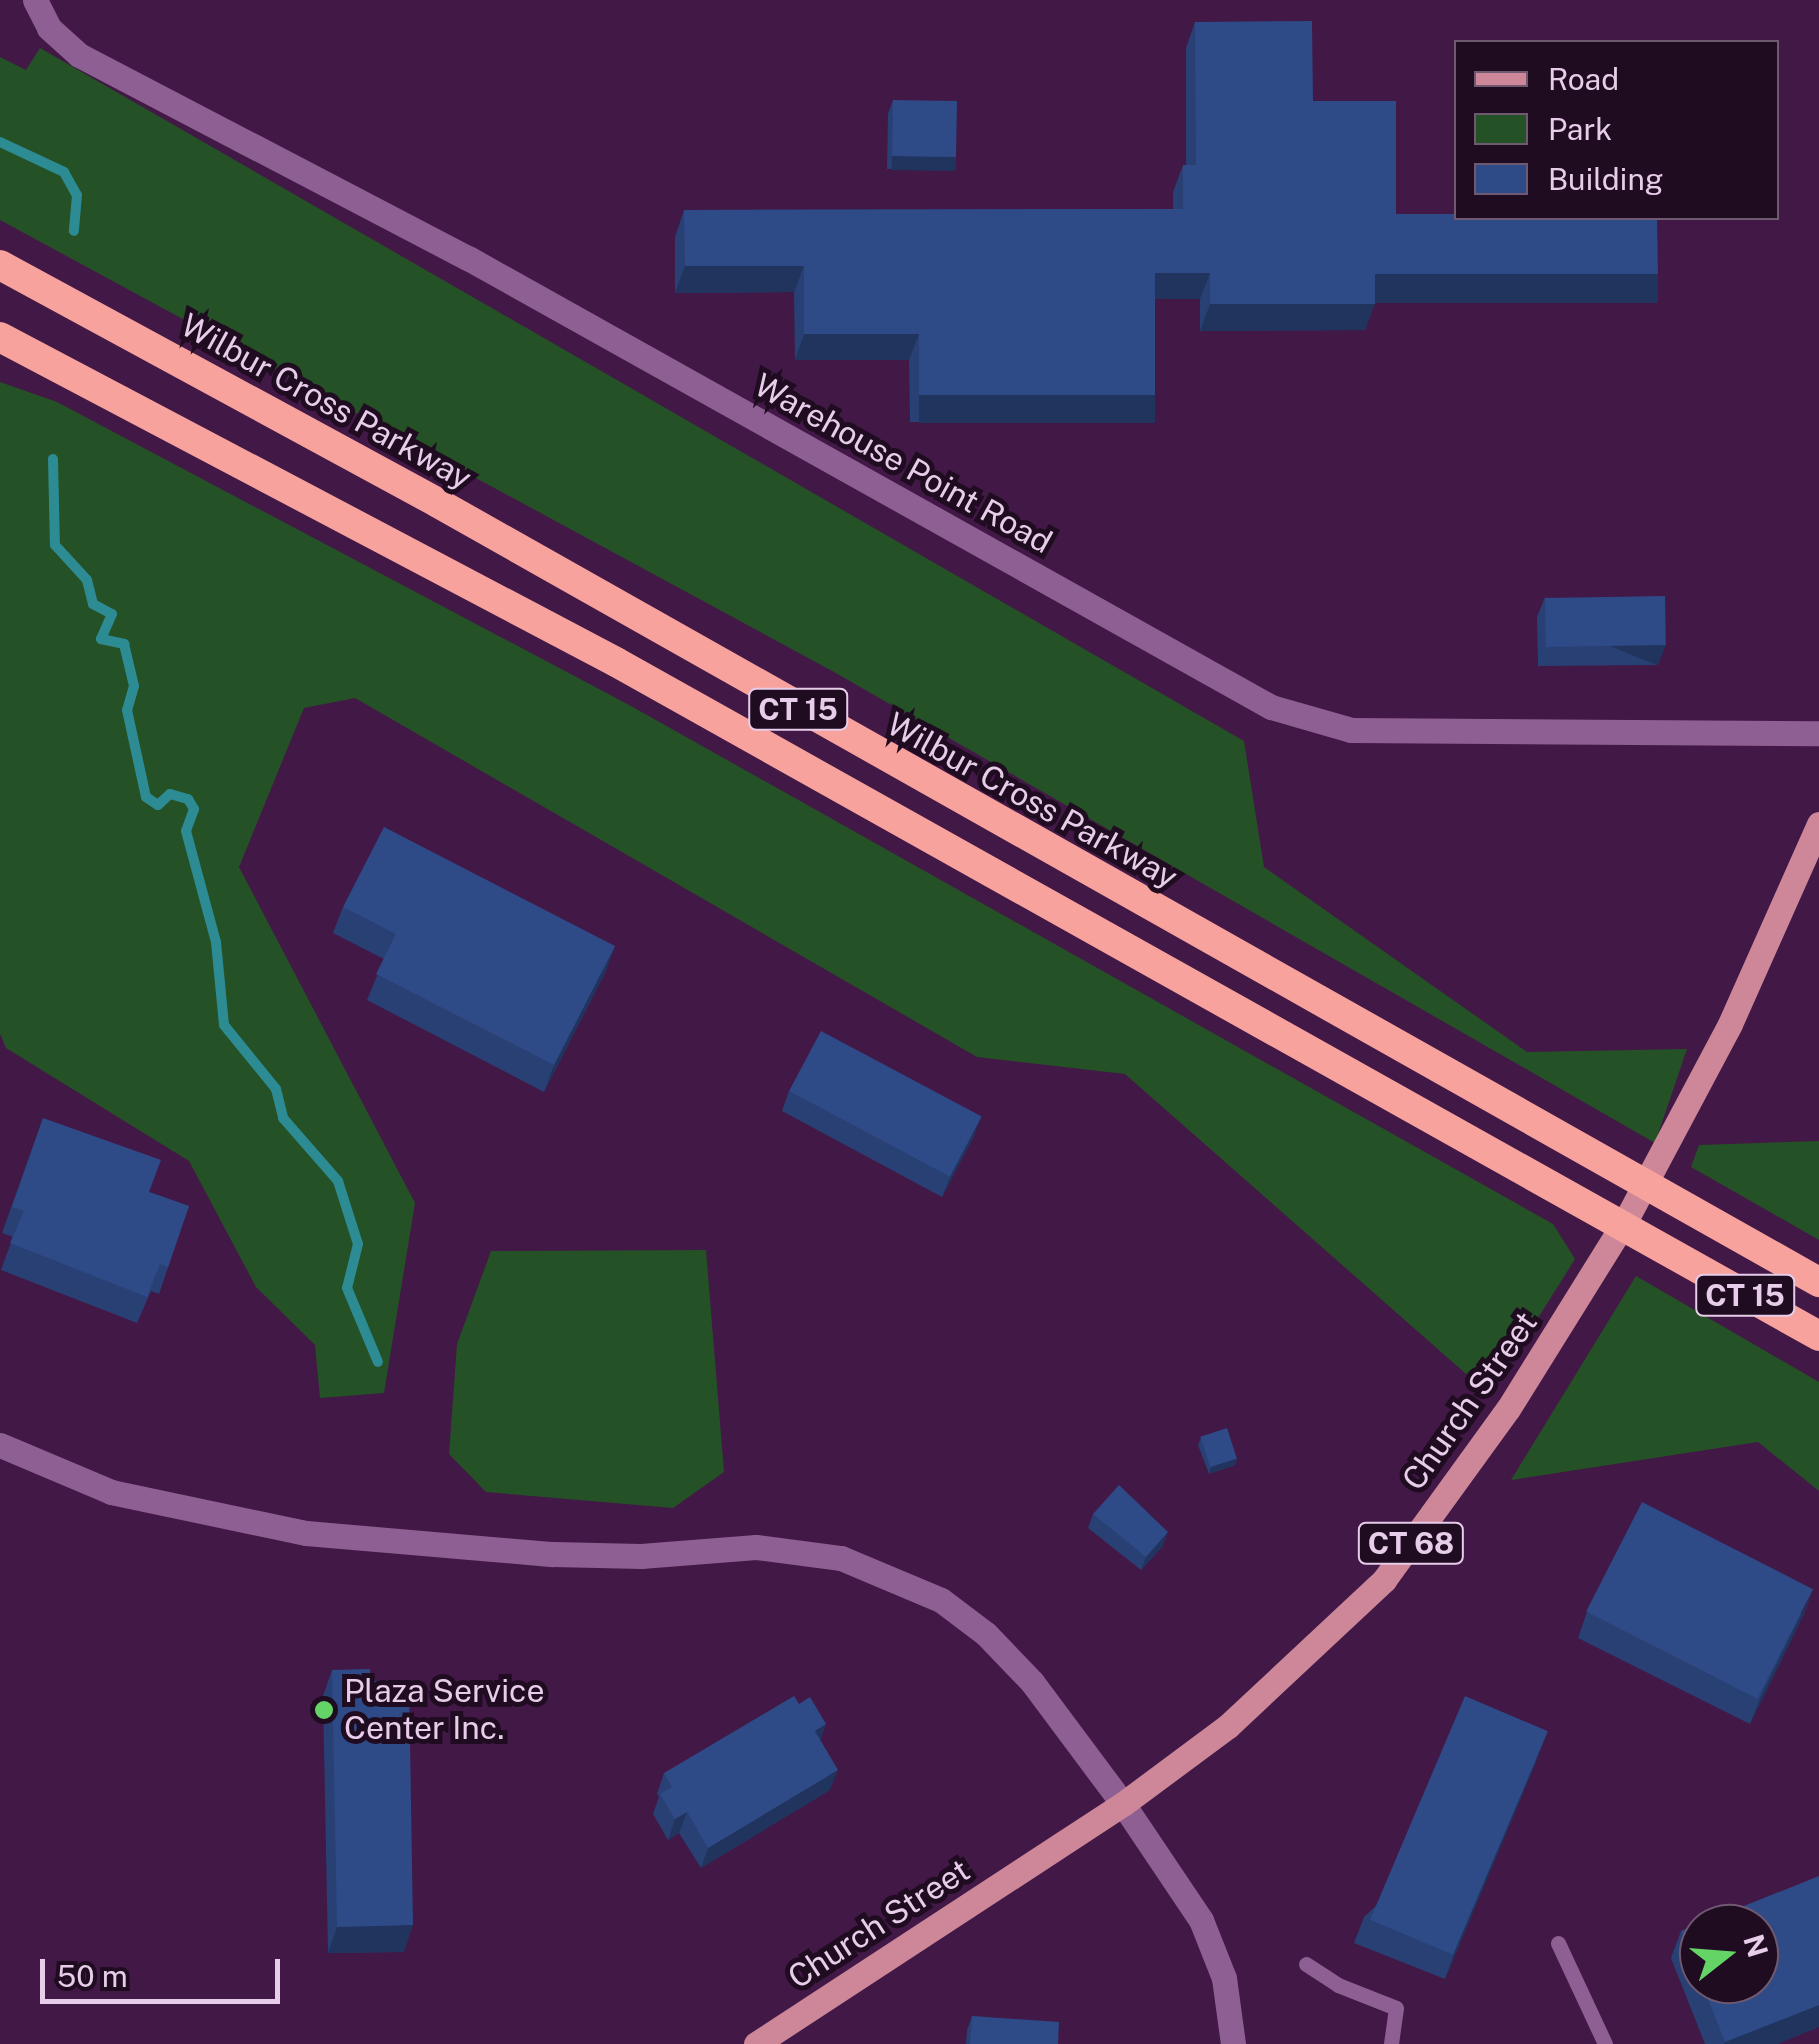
<!DOCTYPE html>
<html>
<head>
<meta charset="utf-8">
<style>
	body { margin:0 }
	#map { position:relative; width:1819px; height:2044px; overflow:hidden; background:#421846; font-family:"Public Sans",sans-serif }
	div>[style] { position:absolute }
	.green>* { inset:0; background:#255126 }
	.stream>* { height:10px; margin:-5px; padding:0 5px; transform-origin:5px; border-radius:5px; background:#2d8b94 }
	.lane>* { height:15px; margin:-7.5px; padding:0 7.5px; transform-origin:7.5px; border-radius:7.5px; background:#8e5f92 }
	.street>* { height:25px; margin:-12.5px; padding:0 12.5px; transform-origin:12.5px; border-radius:12.5px; background:#8e5f92 }
	.secondary>* { height:25px; margin:-12.5px; padding:0 12.5px; transform-origin:12.5px; border-radius:12.5px; background:#8e5f92 }
	.primary>* { height:25px; margin:-12.5px; padding:0 12.5px; transform-origin:12.5px; border-radius:12.5px; background:#cd8798 }
	.highway>* { height:30px; margin:-15px; padding:0 15px; transform-origin:15px; border-radius:15px; background:#f7a29c }
	.wall>* { inset:0; background:#284074 }
	.shaded-wall>* { inset:0; background:#20345e; transform-origin:0 0 }
	.building>* { inset:0; background:#2e4a87; transform-origin:0 0 }
	.dots>* { width:28px; height:28px; translate:-50% -50%; box-sizing:border-box; border:5px solid #1f0c20; border-radius:50% }
	span { translate:-50% -50%; white-space:nowrap; text-align:center; line-height:1.15; -webkit-text-stroke:10px #1f0c20; paint-order:stroke }
	.shield-label span { padding:2px 8px; background:#1f0c20; border:2px solid; border-radius:8px; -webkit-text-stroke-width:0 }
	.shield-label { font-size:30px; color:#e7cde9; font-weight:700 }
	.street-label { font-size:32px; color:#e7cde9 }
	.poi-label { font-size:32px; color:#e7cde9 }
	.left { translate:0 -50%; text-align:left }
	.legend { position:absolute; left:1454px; top:40px; width:325px; height:180px; box-sizing:border-box; background:#1f0c20; border:2px solid #6f5970; margin:0; padding:12px 18px; list-style:none; font-size:30px; color:#e7cde9 }
	.legend li { display:flex; align-items:center; gap:20px; height:50px }
	.legend b { width:50px; border:2px solid #6f5970 }
	.north { position:absolute; left:1679px; top:1904px; width:100px; height:100px; box-sizing:border-box; background:#1f0c20; border:2px solid #6f5970; border-radius:50%; rotate:73deg; font-size:28px; font-weight:700; line-height:40px; text-align:center; color:#e7cde9 }
	.north::after { content:''; display:block; margin:auto; width:35px; height:45px; background:#65d467; clip-path:polygon(50% 0,100% 100%,50% 72%,0 100%) }
	.scale { position:absolute; left:40px; top:1959px; width:240px; height:45px; box-sizing:border-box; border:5px solid #e7cde9; border-top:0; padding-left:12px; font-size:30px; line-height:35px; white-space:nowrap; color:#e7cde9; -webkit-text-stroke:8px #1f0c20; paint-order:stroke }
</style>
</head>
<body>
<div id="map">
	<div class="green">
		<div style="clip-path:polygon(40px 48px,1244px 741px,1264px 867px,1527px 1052px,1687px 1049px,1655px 1143px,834px 672px,0 220px,0 57px,26px 70px)"></div>
		<div style="clip-path:polygon(0 382px,57px 402px,631px 706px,1553px 1224px,1575px 1259px,1490px 1395px,1125px 1074px,977px 1057px,355px 698px,304px 708px,239px 867px,415px 1203px,384px 1393px,320px 1398px,315px 1345px,256px 1287px,189px 1161px,6px 1048px,0 1034px)"></div>
		<div style="clip-path:polygon(1819px 1141px,1819px 1240px,1691px 1167px,1699px 1145px)"></div>
		<div style="clip-path:polygon(706px 1250px,724px 1472px,673px 1508px,486px 1492px,449px 1454px,457px 1344px,491px 1251px)"></div>
		<div style="clip-path:polygon(1636px 1276px,1819px 1382px,1819px 1491px,1758px 1442px,1511px 1480px)"></div>
	</div>
	<div class="stream">
		<div style="left:0;top:142px;width:71px;rotate:25.1deg"></div>
		<div style="left:64px;top:172px;width:26px;rotate:61deg"></div>
		<div style="left:77px;top:195px;width:36px;rotate:95deg"></div>
		<div style="left:53px;top:459px;width:86px;rotate:88.7deg"></div>
		<div style="left:55px;top:545px;width:47px;rotate:47.6deg"></div>
		<div style="left:87px;top:580px;width:25px;rotate:76deg"></div>
		<div style="left:93px;top:604px;width:21px;rotate:28deg"></div>
		<div style="left:112px;top:614px;width:27px;rotate:114deg"></div>
		<div style="left:101px;top:639px;width:24px;rotate:12deg"></div>
		<div style="left:124px;top:644px;width:43px;rotate:76.6deg"></div>
		<div style="left:134px;top:686px;width:25px;rotate:106deg"></div>
		<div style="left:127px;top:710px;width:89px;rotate:77.7deg"></div>
		<div style="left:146px;top:797px;width:14px;rotate:34deg"></div>
		<div style="left:158px;top:805px;width:16px;rotate:-43deg"></div>
		<div style="left:170px;top:794px;width:19px;rotate:16deg"></div>
		<div style="left:188px;top:799px;width:12px;rotate:59deg"></div>
		<div style="left:194px;top:809px;width:23px;rotate:110deg"></div>
		<div style="left:186px;top:831px;width:115px;rotate:74.9deg"></div>
		<div style="left:216px;top:942px;width:83px;rotate:84.5deg"></div>
		<div style="left:224px;top:1025px;width:82px;rotate:50.9deg"></div>
		<div style="left:276px;top:1089px;width:30px;rotate:76deg"></div>
		<div style="left:283px;top:1118px;width:84px;rotate:48.9deg"></div>
		<div style="left:338px;top:1181px;width:66px;rotate:72.4deg"></div>
		<div style="left:358px;top:1244px;width:45px;rotate:104deg"></div>
		<div style="left:347px;top:1288px;width:80px;rotate:67.3deg"></div>
	</div>
	<div class="lane">
		<div style="left:1558px;top:1943px;width:111px;rotate:65deg"></div>
		<div style="left:1306px;top:1964px;width:38px;rotate:33deg"></div>
		<div style="left:1338px;top:1985px;width:62px;rotate:21.6deg"></div>
		<div style="left:1396px;top:2008px;width:36px;rotate:98deg"></div>
	</div>
	<div class="street">
		<div style="left:35px;top:0;width:31px;rotate:63deg"></div>
		<div style="left:49px;top:28px;width:40px;rotate:42deg"></div>
		<div style="left:79px;top:55px;width:439px;rotate:27.6deg"></div>
		<div style="left:468px;top:258px;width:920px;rotate:29.21deg"></div>
		<div style="left:1271px;top:707px;width:83px;rotate:16deg"></div>
		<div style="left:1351px;top:730px;width:468px;rotate:0.4deg"></div>
		<div style="left:1123px;top:1804px;width:140px;rotate:56.1deg"></div>
		<div style="left:1201px;top:1920px;width:62px;rotate:68.4deg"></div>
		<div style="left:1224px;top:1978px;width:67px;rotate:82.2deg"></div>
	</div>
	<div class="secondary">
		<div style="left:0;top:1445px;width:121px;rotate:22.9deg"></div>
		<div style="left:111px;top:1492px;width:199px;rotate:11.9deg"></div>
		<div style="left:306px;top:1533px;width:248px;rotate:4.9deg"></div>
		<div style="left:553px;top:1554px;width:88px;rotate:1.3deg"></div>
		<div style="left:641px;top:1556px;width:115px;rotate:-4.5deg"></div>
		<div style="left:756px;top:1547px;width:86px;rotate:7.4deg"></div>
		<div style="left:841px;top:1558px;width:108px;rotate:22.8deg"></div>
		<div style="left:941px;top:1600px;width:56px;rotate:37.1deg"></div>
		<div style="left:986px;top:1634px;width:66px;rotate:46.2deg"></div>
		<div style="left:1032px;top:1682px;width:152px;rotate:53.3deg"></div>
	</div>
	<div class="primary">
		<div style="left:756px;top:2044px;width:439px;rotate:-33.2deg"></div>
		<div style="left:1123px;top:1804px;width:131px;rotate:-36.6deg"></div>
		<div style="left:1228px;top:1726px;width:214px;rotate:-43.1deg"></div>
		<div style="left:1384px;top:1580px;width:211px;rotate:-54.1deg"></div>
		<div style="left:1508px;top:1409px;width:227px;rotate:-58.1deg"></div>
		<div style="left:1628px;top:1216px;width:217px;rotate:-62deg"></div>
		<div style="left:1730px;top:1024px;width:219px;rotate:-66deg"></div>
	</div>
	<div class="highway">
		<div style="left:0;top:265px;width:498px;rotate:28.5deg"></div>
		<div style="left:438px;top:503px;width:1586px;rotate:29.43deg"></div>
		<div style="left:0;top:337px;width:696px;rotate:27.82deg"></div>
		<div style="left:616px;top:662px;width:1379px;rotate:29.26deg"></div>
	</div>
	<div class="wall">
		<div style="clip-path:polygon(1195px 22px,1313px 101px,1396px 214px,1648px 300px,1375px 301px,1365px 330px,1200px 331px,1200px 299px,1155px 299px,1155px 395px,1146px 421px,910px 422px,909px 360px,795px 360px,794px 292px,675px 293px,675px 237px,684px 210px,1173px 209px,1173px 192px,1183px 165px,1186px 165px,1186px 48px)"></div>
		<div style="clip-path:polygon(893px 100px,956px 157px,951px 170px,887px 169px,888px 114px)"></div>
		<div style="clip-path:polygon(1545px 597px,1658px 665px,1538px 666px,1537px 617px)"></div>
		<div style="clip-path:polygon(343px 907px,615px 946px,605px 973px,544px 1092px,367px 1000px,384px 959px,333px 933px)"></div>
		<div style="clip-path:polygon(789px 1091px,974px 1136px,942px 1197px,782px 1111px)"></div>
		<div style="clip-path:polygon(43px 1118px,149px 1192px,189px 1206px,159px 1294px,151px 1291px,137px 1323px,1px 1270px,13px 1237px,2px 1233px)"></div>
		<div style="clip-path:polygon(1201px 1438px,1237px 1458px,1235px 1465px,1209px 1474px,1198px 1445px)"></div>
		<div style="clip-path:polygon(1093px 1514px,1163px 1546px,1141px 1570px,1088px 1528px)"></div>
		<div style="clip-path:polygon(1587px 1612px,1804px 1614px,1750px 1724px,1578px 1638px)"></div>
		<div style="clip-path:polygon(332px 1670px,370px 1681px,404px 1952px,328px 1953px,323px 1696px)"></div>
		<div style="clip-path:polygon(820px 1740px,830px 1790px,701px 1868px,679px 1833px,668px 1840px,653px 1814px,659px 1797px,657px 1794px,664px 1773px)"></div>
		<div style="clip-path:polygon(1538px 1757px,1445px 1979px,1354px 1943px,1364px 1917px)"></div>
		<div style="clip-path:polygon(1819px 1876px,1819px 2027px,1777px 2044px,1705px 2044px,1671px 1958px,1681px 1931px,1699px 1924px,1699px 1984px,1759px 1984px)"></div>
		<div style="clip-path:polygon(972px 2016px,1058px 2044px,966px 2044px,967px 2030px)"></div>
	</div>
	<div class="shaded-wall">
		<div style="left:892px;top:156px;width:64px;height:14px;rotate:1deg"></div>
		<div style="clip-path:polygon(685px 266px,804px 266px,794px 292px,675px 293px)"></div>
		<div style="clip-path:polygon(1155px 273px,1210px 273px,1200px 299px,1146px 299px)"></div>
		<div style="left:1375px;top:274px;width:283px;height:29px"></div>
		<div style="clip-path:polygon(1210px 304px,1375px 304px,1365px 330px,1200px 331px)"></div>
		<div style="clip-path:polygon(804px 334px,919px 334px,909px 360px,795px 360px)"></div>
		<div style="left:919px;top:395px;width:236px;height:28px"></div>
		<div style="left:1666px;top:645px;width:22px;height:120px;rotate:112deg"></div>
		<div style="clip-path:polygon(615px 946px,605px 973px,544px 1092px,554px 1065px)"></div>
		<div style="clip-path:polygon(982px 1116px,974px 1136px,942px 1197px,950px 1177px)"></div>
		<div style="clip-path:polygon(1237px 1458px,1235px 1465px,1209px 1474px,1211px 1467px)"></div>
		<div style="clip-path:polygon(1168px 1532px,1163px 1546px,1141px 1570px,1146px 1557px)"></div>
		<div style="clip-path:polygon(1814px 1588px,1804px 1614px,1750px 1724px,1760px 1698px)"></div>
		<div style="clip-path:polygon(826px 1724px,819px 1745px,815px 1731px)"></div>
		<div style="clip-path:polygon(1548px 1731px,1538px 1757px,1445px 1979px,1454px 1953px)"></div>
		<div style="clip-path:polygon(838px 1770px,830px 1790px,701px 1868px,708px 1848px)"></div>
		<div style="clip-path:polygon(687px 1812px,679px 1833px,668px 1840px,675px 1819px)"></div>
		<div style="clip-path:polygon(413px 1925px,404px 1952px,328px 1953px,337px 1927px)"></div>
		<div style="clip-path:polygon(1819px 2005px,1819px 2027px,1777px 2044px,1724px 2044px,1725px 2042px)"></div>
	</div>
	<div class="building">
		<div style="clip-path:polygon(1312px 21px,1313px 101px,1396px 101px,1396px 214px,1456px 214px,1456px 218px,1657px 218px,1658px 274px,1375px 274px,1375px 304px,1210px 304px,1210px 273px,1155px 273px,1155px 395px,919px 395px,919px 334px,804px 334px,804px 266px,685px 266px,684px 210px,1183px 209px,1183px 165px,1196px 165px,1195px 22px)"></div>
		<div style="left:893px;top:100px;width:64px;height:56px;rotate:1deg"></div>
		<div style="left:1665px;top:596px;width:49px;height:120px;rotate:89deg"></div>
		<div style="clip-path:polygon(384px 827px,615px 946px,554px 1065px,376px 974px,396px 934px,343px 907px)"></div>
		<div style="left:821px;top:1031px;width:182px;height:68px;rotate:28deg"></div>
		<div style="clip-path:polygon(43px 1118px,161px 1160px,149px 1192px,189px 1206px,168px 1267px,160px 1264px,147px 1297px,10px 1243px,24px 1211px,12px 1207px)"></div>
		<div style="left:1227px;top:1428px;width:32px;height:28px;rotate:72deg"></div>
		<div style="clip-path:polygon(1119px 1485px,1168px 1532px,1146px 1557px,1093px 1514px)"></div>
		<div style="left:1642px;top:1502px;width:192px;height:123px;rotate:27deg"></div>
		<div style="clip-path:polygon(370px 1669px,370px 1681px,409px 1680px,413px 1925px,337px 1927px,332px 1670px)"></div>
		<div style="clip-path:polygon(794px 1696px,799px 1704px,810px 1697px,826px 1724px,815px 1731px,838px 1770px,708px 1848px,687px 1812px,675px 1819px,660px 1794px,672px 1787px,664px 1773px)"></div>
		<div style="left:1465px;top:1696px;width:90px;height:243px;rotate:23deg"></div>
		<div style="clip-path:polygon(1819px 1876px,1819px 2005px,1725px 2042px,1702px 1984px,1759px 1984px,1759px 1924px,1699px 1924px)"></div>
		<div style="clip-path:polygon(1699px 1924px,1699px 1978px,1681px 1931px)"></div>
		<div style="clip-path:polygon(972px 2016px,1059px 2022px,1058px 2044px,970px 2044px)"></div>
	</div>
	<div class="dots">
		<div style="left:324px;top:1710px;background:#65d467"></div>
	</div>
	<div class="shield-label">
		<span style="left:798px;top:709px">CT 15</span>
		<span style="left:1745px;top:1295px">CT 15</span>
		<span style="left:1411px;top:1543px">CT 68</span>
	</div>
	<div class="street-label">
		<span style="left:326px;top:402px;rotate:29deg">Wilbur Cross Parkway</span>
		<span style="left:903px;top:464px;rotate:29deg">Warehouse Point Road</span>
		<span style="left:1032px;top:801px;rotate:29deg">Wilbur Cross Parkway</span>
		<span style="left:1470px;top:1401px;rotate:-55deg">Church Street</span>
		<span style="left:879px;top:1924px;rotate:-33deg">Church Street</span>
	</div>
	<div class="poi-label">
		<span class="left" style="left:344px;top:1710px">Plaza Service<br>Center Inc.</span>
	</div>
	<ul class="legend">
	<li><b style="height:12px;background:#cd8798"></b>Road</li>
	<li><b style="height:28px;background:#255126"></b>Park</li>
	<li><b style="height:28px;background:#2e4a87"></b>Building</li>
	</ul>
	<div class="north">N</div>
	<div class="scale">50 m</div>
</div>
</body>
</html>
